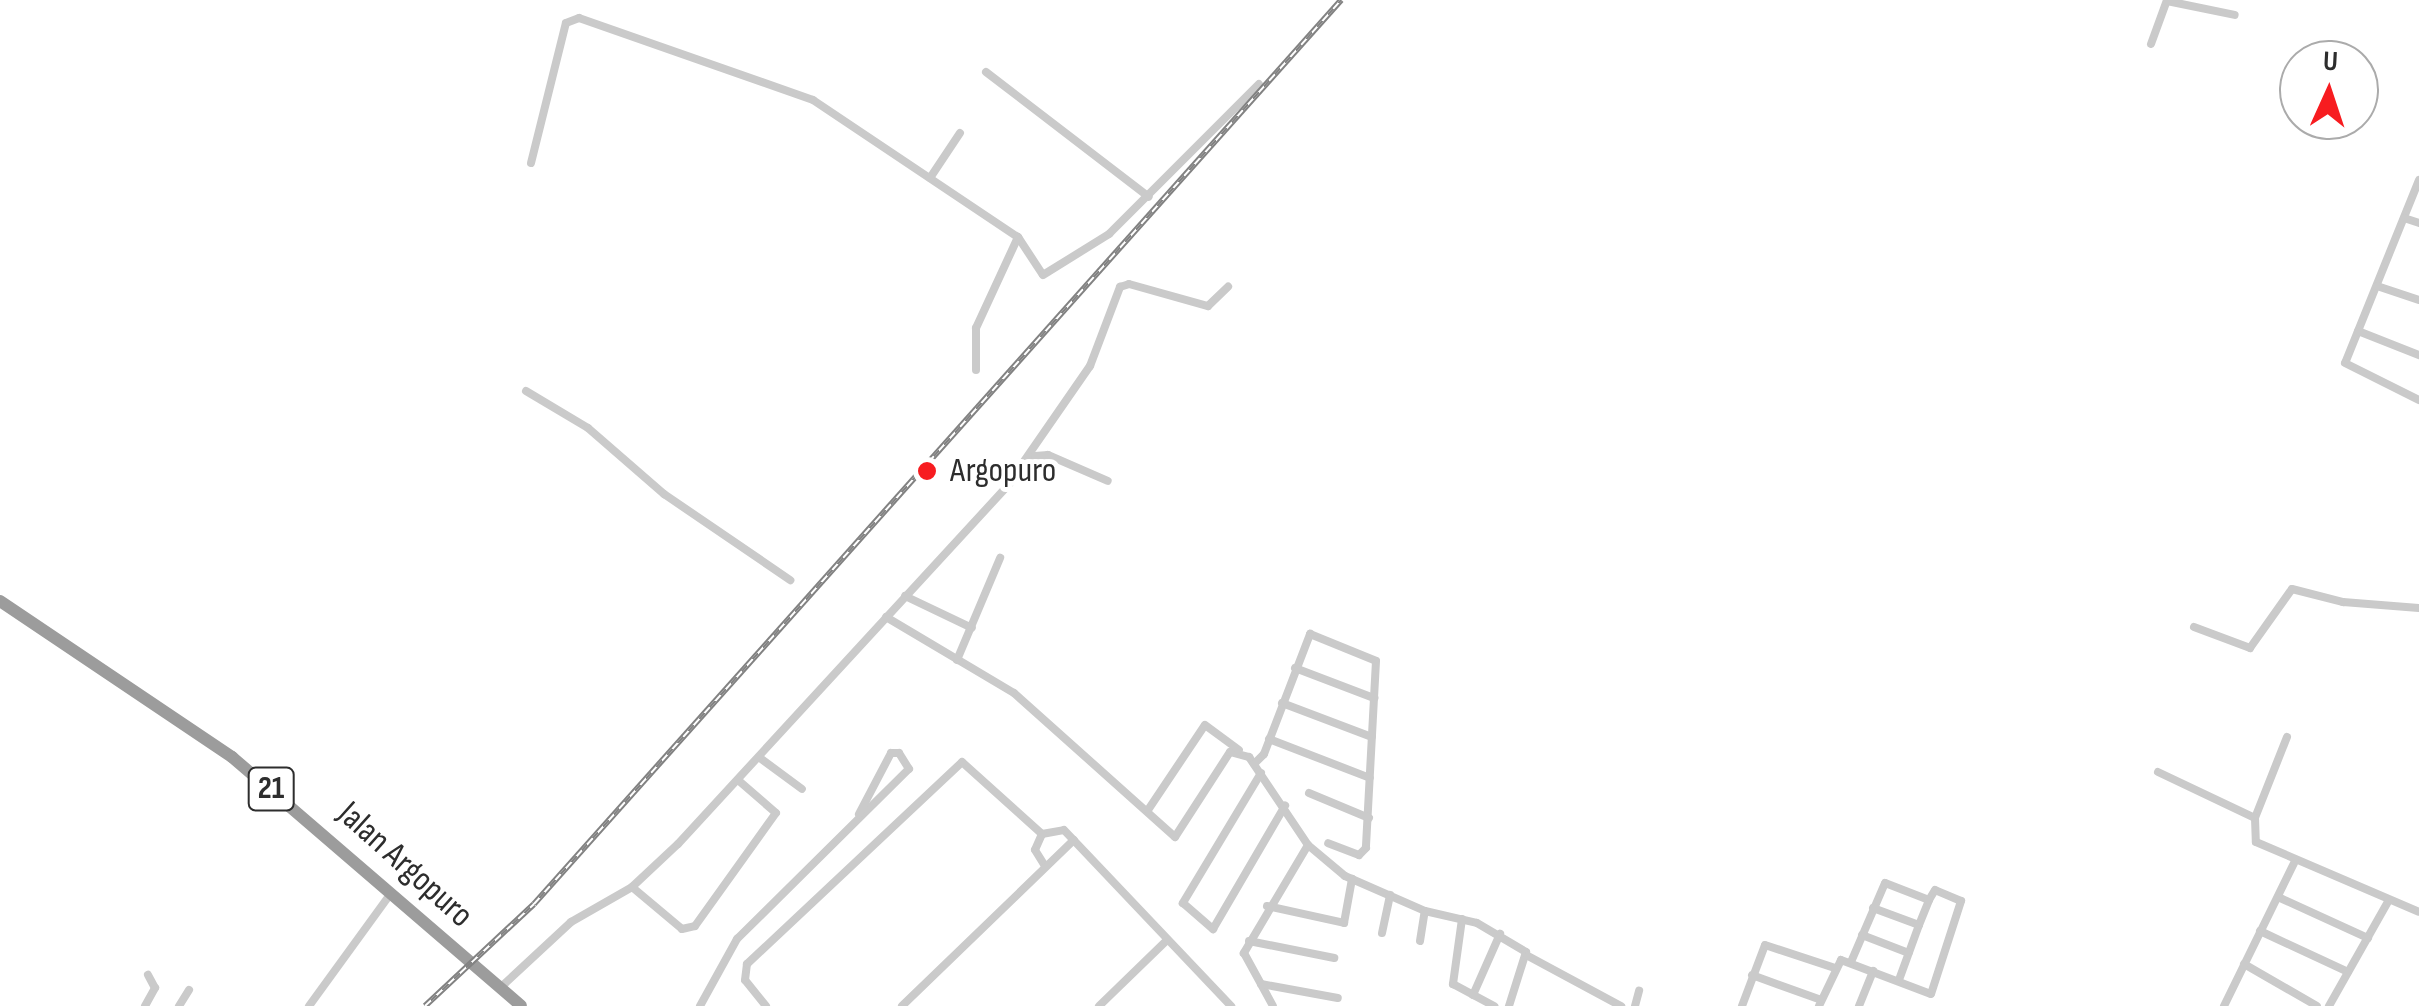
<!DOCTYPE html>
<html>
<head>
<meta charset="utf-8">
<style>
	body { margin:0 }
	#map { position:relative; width:2419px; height:1006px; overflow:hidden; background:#fff; font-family:"Sofia Sans Condensed",sans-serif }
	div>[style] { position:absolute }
	.minor>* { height:8px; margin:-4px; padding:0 4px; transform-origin:4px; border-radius:4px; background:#cacaca }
	.trunk>* { height:12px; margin:-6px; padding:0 6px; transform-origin:6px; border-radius:6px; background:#9c9c9c }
	.rail>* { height:6px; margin-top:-3px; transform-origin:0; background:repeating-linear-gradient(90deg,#fff 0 8px,#828282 0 16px); box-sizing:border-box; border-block:2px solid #828282 }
	.dots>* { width:28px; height:28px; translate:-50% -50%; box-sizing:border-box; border:5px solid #fff; border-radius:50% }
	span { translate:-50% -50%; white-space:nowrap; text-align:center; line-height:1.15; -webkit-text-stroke:10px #fff; paint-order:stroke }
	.shield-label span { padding:2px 8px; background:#fff; border:2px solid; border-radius:8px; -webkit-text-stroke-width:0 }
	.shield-label { font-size:32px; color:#2d2d2d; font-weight:700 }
	.poi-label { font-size:35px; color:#2d2d2d }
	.left { translate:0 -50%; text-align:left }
	.street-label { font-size:35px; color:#2d2d2d }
	.north { position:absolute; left:2279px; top:40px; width:100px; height:100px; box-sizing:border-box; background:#fff; border:2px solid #ababab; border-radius:50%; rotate:3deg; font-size:28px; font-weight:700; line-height:40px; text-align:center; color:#2d2d2d }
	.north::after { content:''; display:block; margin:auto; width:35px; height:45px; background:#f71c20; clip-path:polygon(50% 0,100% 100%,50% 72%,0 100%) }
</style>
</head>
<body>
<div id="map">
	<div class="minor">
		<div style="left:2167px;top:1px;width:69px;rotate:11.6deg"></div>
		<div style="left:2151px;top:44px;width:47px;rotate:-70deg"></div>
		<div style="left:986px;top:72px;width:205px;rotate:37.5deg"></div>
		<div style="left:531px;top:163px;width:144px;rotate:-76deg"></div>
		<div style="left:566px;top:23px;width:14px;rotate:-21deg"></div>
		<div style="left:579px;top:18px;width:248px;rotate:19.3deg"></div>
		<div style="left:813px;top:100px;width:247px;rotate:33.8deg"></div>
		<div style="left:1018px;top:237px;width:45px;rotate:56.7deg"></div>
		<div style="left:1043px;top:275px;width:78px;rotate:-31.8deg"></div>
		<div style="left:1109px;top:234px;width:212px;rotate:-45deg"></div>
		<div style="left:930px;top:178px;width:54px;rotate:-56.3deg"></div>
		<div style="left:2419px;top:180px;width:197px;rotate:112deg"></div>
		<div style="left:2345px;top:363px;width:83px;rotate:26.6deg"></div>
		<div style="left:2404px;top:218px;width:16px;rotate:18deg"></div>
		<div style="left:2377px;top:286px;width:44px;rotate:18.4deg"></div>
		<div style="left:2358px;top:331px;width:66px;rotate:21.5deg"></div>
		<div style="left:976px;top:370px;width:42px;rotate:-90deg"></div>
		<div style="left:976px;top:328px;width:100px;rotate:-65.2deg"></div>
		<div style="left:526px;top:391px;width:72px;rotate:30.8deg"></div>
		<div style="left:588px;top:428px;width:101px;rotate:41deg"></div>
		<div style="left:664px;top:494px;width:153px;rotate:34.3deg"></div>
		<div style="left:1020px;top:467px;width:123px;rotate:-55.3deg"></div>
		<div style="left:1090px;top:366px;width:85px;rotate:-69.2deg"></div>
		<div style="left:1120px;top:287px;width:9px;rotate:-18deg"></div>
		<div style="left:1129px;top:284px;width:82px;rotate:15.6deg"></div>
		<div style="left:1208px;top:306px;width:28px;rotate:-44deg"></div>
		<div style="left:905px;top:596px;width:74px;rotate:25.5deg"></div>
		<div style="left:886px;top:617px;width:149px;rotate:30.7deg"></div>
		<div style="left:1014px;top:693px;width:216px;rotate:41.8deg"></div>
		<div style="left:1175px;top:837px;width:101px;rotate:-57.1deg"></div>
		<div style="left:1230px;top:752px;width:20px;rotate:15deg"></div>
		<div style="left:1249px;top:757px;width:106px;rotate:56.2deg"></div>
		<div style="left:1308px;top:845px;width:126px;rotate:120.7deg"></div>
		<div style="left:1244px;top:953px;width:60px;rotate:61.3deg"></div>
		<div style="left:2194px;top:627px;width:60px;rotate:20.6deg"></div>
		<div style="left:2250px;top:648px;width:72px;rotate:-54.6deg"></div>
		<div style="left:2292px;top:589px;width:53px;rotate:14.3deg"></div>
		<div style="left:2343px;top:602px;width:76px;rotate:4.5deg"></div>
		<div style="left:957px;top:660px;width:111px;rotate:-67.1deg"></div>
		<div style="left:1295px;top:668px;width:85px;rotate:20.8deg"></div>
		<div style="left:1282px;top:703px;width:96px;rotate:20.7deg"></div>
		<div style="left:2287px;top:737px;width:87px;rotate:111.6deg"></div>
		<div style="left:2255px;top:818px;width:24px;rotate:88deg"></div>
		<div style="left:2256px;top:842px;width:177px;rotate:23.2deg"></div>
		<div style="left:1269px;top:739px;width:108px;rotate:21.1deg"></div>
		<div style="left:760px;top:758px;width:52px;rotate:36.4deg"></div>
		<div style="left:1254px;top:764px;width:14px;rotate:-45deg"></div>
		<div style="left:1264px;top:754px;width:129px;rotate:-69deg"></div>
		<div style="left:1310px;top:634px;width:71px;rotate:22.2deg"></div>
		<div style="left:1376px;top:661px;width:187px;rotate:93.1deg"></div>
		<div style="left:1366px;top:848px;width:10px;rotate:135deg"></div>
		<div style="left:1359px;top:855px;width:33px;rotate:-159deg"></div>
		<div style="left:2158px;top:772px;width:107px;rotate:25.4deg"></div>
		<div style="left:1261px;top:773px;width:152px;rotate:121deg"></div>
		<div style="left:1183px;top:903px;width:40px;rotate:41deg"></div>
		<div style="left:1213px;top:929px;width:143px;rotate:-59.7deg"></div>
		<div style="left:1309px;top:793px;width:65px;rotate:22.6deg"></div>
		<div style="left:1148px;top:810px;width:102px;rotate:-56.2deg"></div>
		<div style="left:1205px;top:725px;width:42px;rotate:36.3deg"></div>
		<div style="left:1042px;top:834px;width:22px;rotate:-10deg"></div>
		<div style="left:1064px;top:830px;width:243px;rotate:46.5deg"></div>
		<div style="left:1308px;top:845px;width:48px;rotate:40deg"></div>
		<div style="left:1345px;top:876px;width:87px;rotate:23.6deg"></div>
		<div style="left:1425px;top:911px;width:53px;rotate:13deg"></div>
		<div style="left:1477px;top:923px;width:57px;rotate:30.6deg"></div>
		<div style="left:1526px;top:952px;width:57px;rotate:107.5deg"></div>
		<div style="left:632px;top:887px;width:65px;rotate:40deg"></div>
		<div style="left:682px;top:929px;width:13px;rotate:-13deg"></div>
		<div style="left:695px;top:926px;width:139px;rotate:-54.4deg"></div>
		<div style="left:776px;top:813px;width:50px;rotate:-139deg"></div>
		<div style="left:2278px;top:897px;width:99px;rotate:24.5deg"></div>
		<div style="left:1267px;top:906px;width:79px;rotate:12.4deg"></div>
		<div style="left:1344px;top:923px;width:45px;rotate:-79.7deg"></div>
		<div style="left:1873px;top:908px;width:49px;rotate:20.3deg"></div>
		<div style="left:1919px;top:925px;width:59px;rotate:110deg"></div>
		<div style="left:1462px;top:919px;width:66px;rotate:97.9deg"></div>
		<div style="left:1453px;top:984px;width:47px;rotate:28.2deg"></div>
		<div style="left:1919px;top:925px;width:27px;rotate:-68deg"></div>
		<div style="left:2260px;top:931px;width:97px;rotate:25deg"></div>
		<div style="left:1382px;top:933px;width:39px;rotate:-78deg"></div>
		<div style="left:1862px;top:935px;width:50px;rotate:21deg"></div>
		<div style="left:1249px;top:941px;width:87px;rotate:11.3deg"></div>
		<div style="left:1420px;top:941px;width:30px;rotate:-81deg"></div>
		<div style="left:1528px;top:956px;width:106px;rotate:28.3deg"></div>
		<div style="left:2244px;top:964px;width:84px;rotate:29.9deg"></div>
		<div style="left:1752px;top:975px;width:73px;rotate:19.9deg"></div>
		<div style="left:1261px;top:984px;width:78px;rotate:10.3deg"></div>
		<div style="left:500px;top:988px;width:97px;rotate:-42.9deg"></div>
		<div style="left:571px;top:922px;width:70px;rotate:-29.8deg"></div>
		<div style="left:632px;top:887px;width:63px;rotate:-43.1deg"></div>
		<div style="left:678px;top:844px;width:527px;rotate:-47.38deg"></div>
		<div style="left:1035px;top:456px;width:13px;rotate:-4deg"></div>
		<div style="left:1048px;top:455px;width:65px;rotate:23.4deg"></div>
		<div style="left:1473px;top:995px;width:67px;rotate:-66.1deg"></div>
		<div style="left:145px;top:1006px;width:21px;rotate:-61deg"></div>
		<div style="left:155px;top:988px;width:15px;rotate:-118deg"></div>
		<div style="left:179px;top:1006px;width:19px;rotate:-58deg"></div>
		<div style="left:309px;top:1006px;width:140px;rotate:-54deg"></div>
		<div style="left:700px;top:1006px;width:77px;rotate:-61.1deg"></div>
		<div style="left:737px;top:939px;width:242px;rotate:-44.7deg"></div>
		<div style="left:909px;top:769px;width:19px;rotate:-122deg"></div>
		<div style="left:899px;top:753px;width:8px;rotate:180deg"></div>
		<div style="left:891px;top:753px;width:69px;rotate:117.7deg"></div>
		<div style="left:766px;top:1006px;width:33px;rotate:-129deg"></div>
		<div style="left:745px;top:980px;width:16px;rotate:-83deg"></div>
		<div style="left:747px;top:964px;width:295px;rotate:-43.2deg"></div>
		<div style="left:962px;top:762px;width:108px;rotate:42deg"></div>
		<div style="left:1042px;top:834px;width:17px;rotate:114deg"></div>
		<div style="left:1035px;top:850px;width:19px;rotate:58deg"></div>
		<div style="left:902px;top:1006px;width:239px;rotate:-44deg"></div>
		<div style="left:1099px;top:1006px;width:95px;rotate:-44.1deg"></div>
		<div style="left:1635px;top:1006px;width:16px;rotate:-75deg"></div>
		<div style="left:1742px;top:1006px;width:65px;rotate:-69.3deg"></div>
		<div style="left:1765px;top:945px;width:74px;rotate:18.2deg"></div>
		<div style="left:1819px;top:1006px;width:51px;rotate:-64.4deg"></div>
		<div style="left:1841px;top:960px;width:96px;rotate:20.7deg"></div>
		<div style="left:1931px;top:994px;width:98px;rotate:-72.1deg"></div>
		<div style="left:1961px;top:901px;width:28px;rotate:-157deg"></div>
		<div style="left:1935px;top:890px;width:12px;rotate:121deg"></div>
		<div style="left:1929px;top:900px;width:47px;rotate:-158.9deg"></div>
		<div style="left:1885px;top:883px;width:86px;rotate:113.3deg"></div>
		<div style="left:1859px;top:1006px;width:38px;rotate:-68deg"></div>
		<div style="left:2224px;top:1006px;width:161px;rotate:-63.9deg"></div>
		<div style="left:2329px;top:1006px;width:122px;rotate:-60.5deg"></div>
	</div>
	<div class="trunk">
		<div style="left:0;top:601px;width:280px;rotate:33.9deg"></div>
		<div style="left:232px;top:757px;width:381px;rotate:40.7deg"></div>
	</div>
	<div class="rail">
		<div style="left:425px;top:1006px;width:149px;rotate:-43.1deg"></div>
		<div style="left:534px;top:904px;width:1212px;rotate:-48.24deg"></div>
	</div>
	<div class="dots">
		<div style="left:927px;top:471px;background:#f71c20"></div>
	</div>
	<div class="shield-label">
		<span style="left:271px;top:789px">21</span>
	</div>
	<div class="poi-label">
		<span class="left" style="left:950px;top:471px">Argopuro</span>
	</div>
	<div class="street-label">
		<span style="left:405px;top:865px;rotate:42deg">Jalan Argopuro</span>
	</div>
	<div class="north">U</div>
</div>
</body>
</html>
